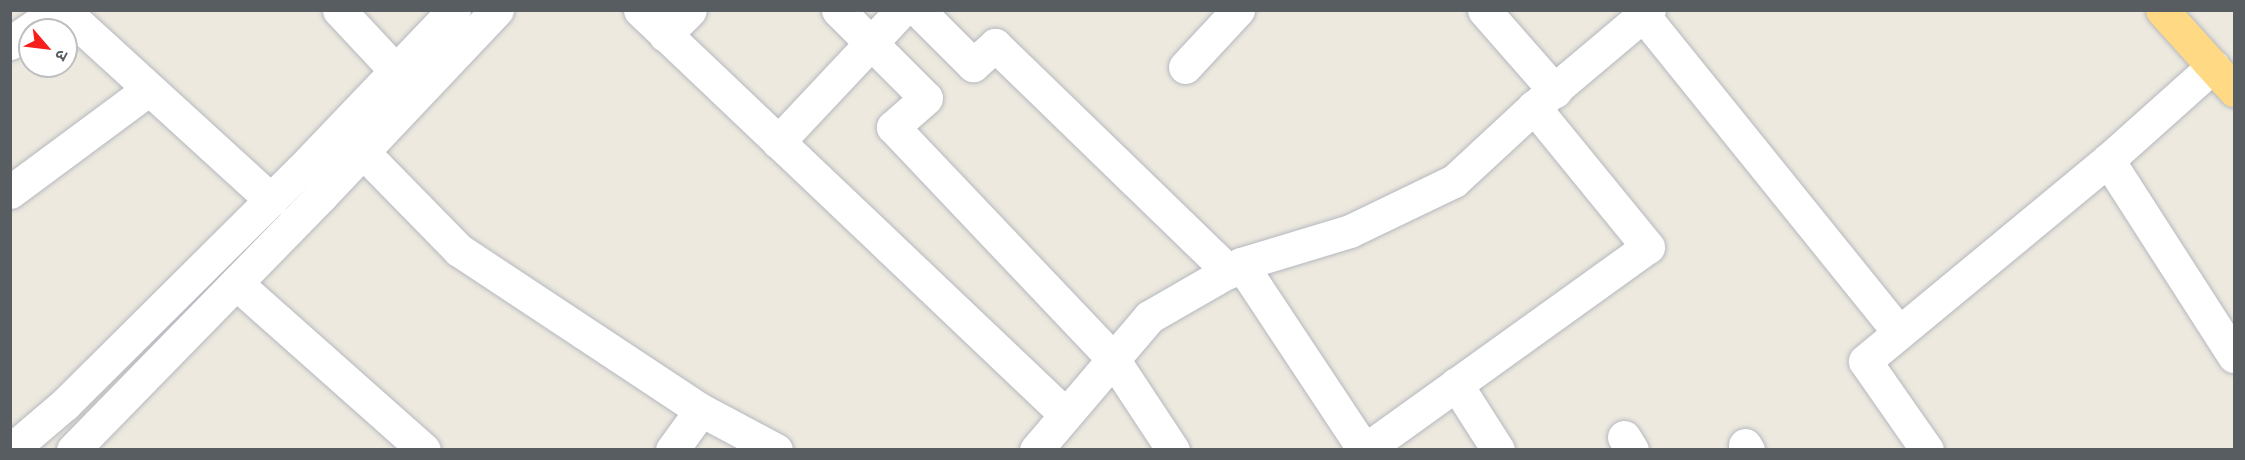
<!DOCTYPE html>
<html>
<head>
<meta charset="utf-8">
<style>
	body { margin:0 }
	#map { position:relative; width:2245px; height:460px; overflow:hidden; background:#ede9df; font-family:Barlow,"Noto Sans Devanagari",sans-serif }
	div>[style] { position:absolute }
	.roads { filter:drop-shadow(0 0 2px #b5b8be) drop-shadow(0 0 2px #b5b8be) }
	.street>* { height:33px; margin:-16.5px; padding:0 16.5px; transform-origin:16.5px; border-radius:16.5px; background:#fff }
	.secondary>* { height:33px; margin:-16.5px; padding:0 16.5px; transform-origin:16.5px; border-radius:16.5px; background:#fff }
	.highway>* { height:33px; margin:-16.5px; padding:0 16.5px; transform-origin:16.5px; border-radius:16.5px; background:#ffd984 }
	span { translate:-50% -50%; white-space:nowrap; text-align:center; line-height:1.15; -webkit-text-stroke:4.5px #fff; paint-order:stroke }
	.frame { position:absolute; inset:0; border:12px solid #585d62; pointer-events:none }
	.north { position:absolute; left:18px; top:18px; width:60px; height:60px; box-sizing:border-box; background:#fff; border:2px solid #bcbec0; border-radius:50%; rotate:118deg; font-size:16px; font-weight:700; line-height:24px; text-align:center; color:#585d62 }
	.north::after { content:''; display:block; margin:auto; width:21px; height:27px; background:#f71f1a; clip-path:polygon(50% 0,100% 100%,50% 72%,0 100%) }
</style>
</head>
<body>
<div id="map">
	<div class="roads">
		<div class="street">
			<div style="left:63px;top:10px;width:282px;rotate:42.4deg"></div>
			<div style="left:339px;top:10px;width:83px;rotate:46.9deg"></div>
			<div style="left:640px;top:10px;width:586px;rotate:43.55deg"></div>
			<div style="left:838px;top:10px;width:124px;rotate:45deg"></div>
			<div style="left:926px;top:98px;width:44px;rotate:138.7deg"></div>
			<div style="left:893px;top:127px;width:320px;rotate:46.5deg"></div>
			<div style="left:1113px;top:359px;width:109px;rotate:56.6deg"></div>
			<div style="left:918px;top:10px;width:78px;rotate:45deg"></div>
			<div style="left:973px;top:65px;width:30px;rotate:-42deg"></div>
			<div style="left:995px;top:45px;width:326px;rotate:44.1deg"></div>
			<div style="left:1484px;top:10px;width:108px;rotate:48.8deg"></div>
			<div style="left:1643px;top:15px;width:407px;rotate:51.1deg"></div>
			<div style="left:665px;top:35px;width:35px;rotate:-45deg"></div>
			<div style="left:10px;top:43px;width:59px;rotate:-34deg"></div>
			<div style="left:1185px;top:67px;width:78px;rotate:-47.1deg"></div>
			<div style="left:778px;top:142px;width:181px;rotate:-46.8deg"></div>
			<div style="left:363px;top:152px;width:137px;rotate:45.6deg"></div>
			<div style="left:459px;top:250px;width:290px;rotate:33.5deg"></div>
			<div style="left:701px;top:410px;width:85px;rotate:28.1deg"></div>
			<div style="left:2108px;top:160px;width:233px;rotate:57.3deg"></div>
			<div style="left:10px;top:192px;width:173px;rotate:-36.5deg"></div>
			<div style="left:1241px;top:264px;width:223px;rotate:56.5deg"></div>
			<div style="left:236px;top:283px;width:251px;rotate:41.6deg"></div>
			<div style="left:1456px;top:384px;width:78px;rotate:57.5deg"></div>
			<div style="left:1624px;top:437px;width:15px;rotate:58deg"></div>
			<div style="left:1745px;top:445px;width:6px;rotate:59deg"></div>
			<div style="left:672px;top:450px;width:49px;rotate:-54.1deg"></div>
			<div style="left:1036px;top:450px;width:175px;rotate:-49.6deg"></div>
			<div style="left:1149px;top:317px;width:106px;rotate:-29.9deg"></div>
			<div style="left:1241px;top:264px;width:114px;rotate:-16.8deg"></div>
			<div style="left:1350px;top:231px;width:115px;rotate:-25.7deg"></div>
			<div style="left:1454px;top:181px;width:109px;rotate:-42.8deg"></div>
			<div style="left:1534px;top:107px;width:150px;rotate:-40.1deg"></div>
			<div style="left:1365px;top:450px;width:348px;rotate:-35.7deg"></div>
			<div style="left:1648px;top:247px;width:181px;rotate:-129.2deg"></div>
			<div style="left:1927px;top:450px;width:108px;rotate:-124.9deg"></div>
			<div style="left:1865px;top:361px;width:315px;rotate:-39.6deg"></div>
			<div style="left:2108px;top:160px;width:141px;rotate:-41.8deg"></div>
		</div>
		<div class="secondary">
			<div style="left:11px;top:450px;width:71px;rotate:-40.4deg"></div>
			<div style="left:65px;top:404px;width:331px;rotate:-44.8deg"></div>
			<div style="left:300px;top:171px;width:223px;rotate:-46.3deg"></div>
			<div style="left:73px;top:450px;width:355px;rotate:-45.7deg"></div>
			<div style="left:321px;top:196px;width:256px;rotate:-46.6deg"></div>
		</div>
		<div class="highway">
			<div style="left:2162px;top:10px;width:108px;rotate:48deg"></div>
		</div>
	</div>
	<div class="frame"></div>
	<div class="north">उ</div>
</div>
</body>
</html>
